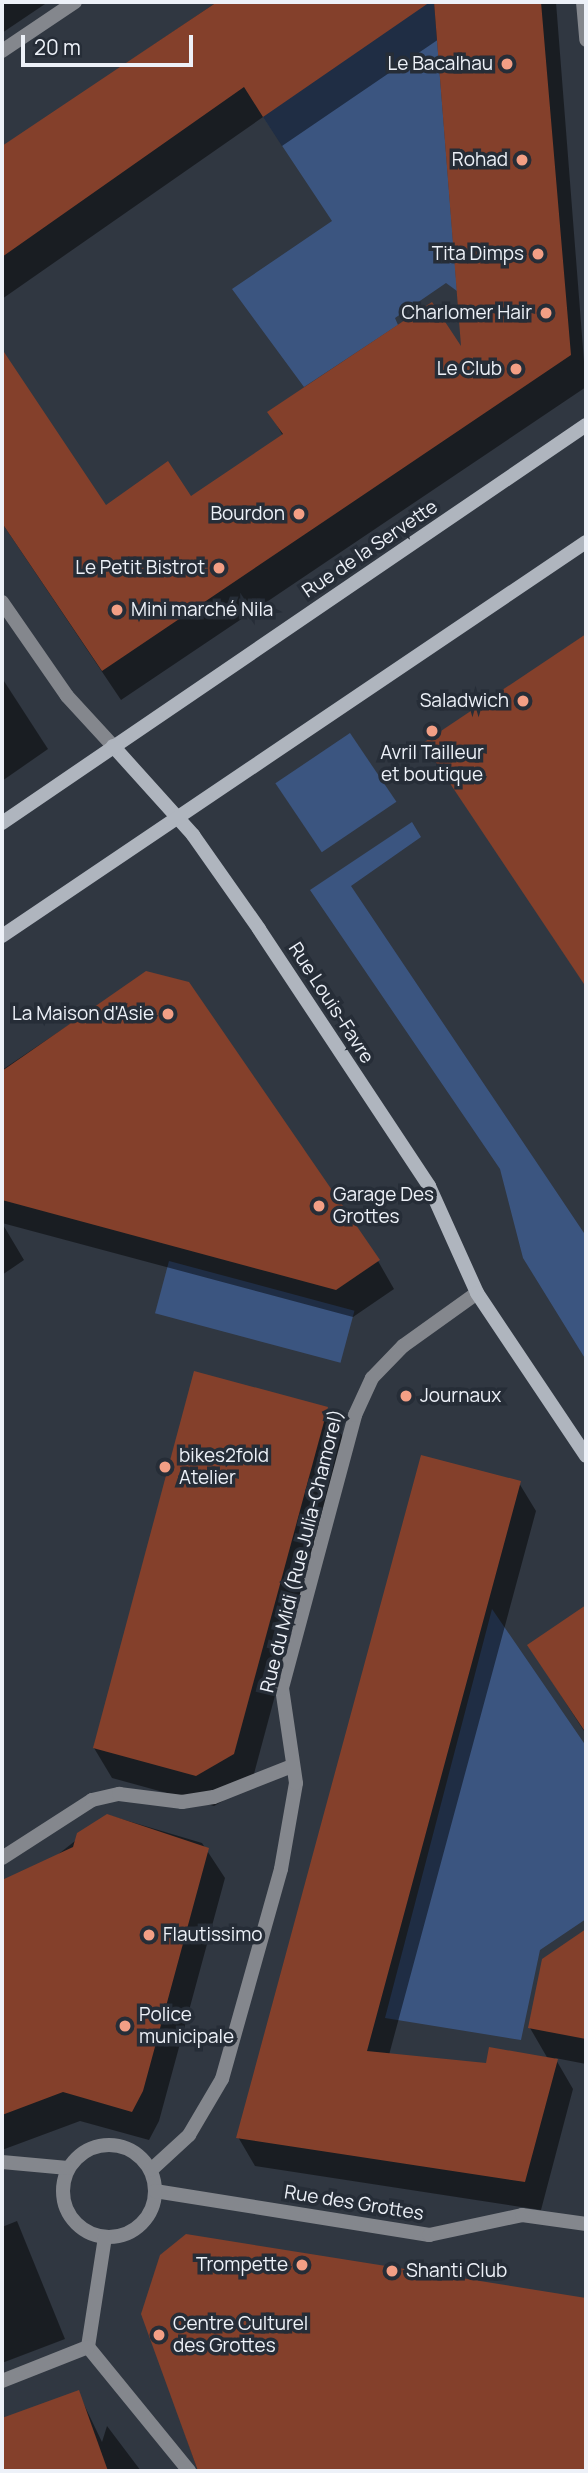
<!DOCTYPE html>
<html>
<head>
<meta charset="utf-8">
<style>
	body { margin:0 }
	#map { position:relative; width:588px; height:2473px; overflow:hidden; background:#303741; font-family:Manrope,sans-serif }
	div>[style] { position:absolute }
	.green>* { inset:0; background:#3b5580; transform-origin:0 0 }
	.shadow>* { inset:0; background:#0007 }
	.building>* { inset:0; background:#84402b }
	.street>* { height:14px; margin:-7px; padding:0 7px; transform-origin:7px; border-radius:7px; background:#84878d }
	.street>.ring { margin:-7px; padding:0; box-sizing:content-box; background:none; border:14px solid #84878d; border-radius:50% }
	.secondary>* { height:14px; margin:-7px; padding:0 7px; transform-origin:7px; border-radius:7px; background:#afb5be }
	.dots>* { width:19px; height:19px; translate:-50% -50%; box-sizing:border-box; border:4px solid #262d37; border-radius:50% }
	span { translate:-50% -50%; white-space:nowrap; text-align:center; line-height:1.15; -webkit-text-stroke:7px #262d37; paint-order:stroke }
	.poi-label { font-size:19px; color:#edf1f8 }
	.right { translate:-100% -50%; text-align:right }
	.left { translate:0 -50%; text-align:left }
	.street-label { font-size:19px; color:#edf1f8 }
	.frame { position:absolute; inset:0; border:4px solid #edf1f8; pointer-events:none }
	.scale { position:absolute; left:21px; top:35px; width:172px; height:32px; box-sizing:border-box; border:4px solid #edf1f8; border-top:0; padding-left:9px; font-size:21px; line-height:24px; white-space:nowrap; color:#edf1f8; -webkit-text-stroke:5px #262d37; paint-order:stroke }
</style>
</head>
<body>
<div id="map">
	<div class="green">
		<div style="clip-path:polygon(408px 2px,434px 2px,457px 291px,446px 283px,395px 318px,398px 325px,304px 387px,232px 289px,332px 221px,263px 117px,343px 46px)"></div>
		<div style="left:350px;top:733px;width:83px;height:90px;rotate:56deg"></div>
		<div style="clip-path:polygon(412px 822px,421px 837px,351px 886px,586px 1236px,586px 1360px,523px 1258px,500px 1169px,310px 890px)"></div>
		<div style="left:169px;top:1261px;width:192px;height:54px;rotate:15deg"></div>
		<div style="clip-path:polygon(492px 1609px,586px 1746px,586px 1919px,540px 1950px,521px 2040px,385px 2018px)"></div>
	</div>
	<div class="shadow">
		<div style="clip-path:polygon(2px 2px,48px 2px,2px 33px)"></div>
		<div style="clip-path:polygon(217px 2px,556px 2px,586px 387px,121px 700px,2px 523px,2px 354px,105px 507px,190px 498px,283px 436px,270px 413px,463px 352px,439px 39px,282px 146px,263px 117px,2px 299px,2px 148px)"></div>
		<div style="clip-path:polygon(586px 635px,586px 986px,425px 744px)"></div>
		<div style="clip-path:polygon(2px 678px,48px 749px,2px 781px)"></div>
		<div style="clip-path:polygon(146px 973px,378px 1261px,394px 1289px,353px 1317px,2px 1223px,24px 1260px,2px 1275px,2px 1070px)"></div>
		<div style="clip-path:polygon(327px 1409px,344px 1439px,251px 1785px,214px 1806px,112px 1778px,94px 1748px)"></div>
		<div style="clip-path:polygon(519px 1483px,536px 1511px,389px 2055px,487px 2065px,548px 2059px,530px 2028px,543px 1960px,586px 1931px,586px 2064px,555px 2058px,573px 2089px,541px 2210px,255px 2166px,238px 2137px)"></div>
		<div style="clip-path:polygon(586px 1607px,586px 1734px,529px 1646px)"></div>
		<div style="clip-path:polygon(108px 1815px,202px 1843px,225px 1878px,159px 2121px,149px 2140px,80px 2121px,2px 2150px,2px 1988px,32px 1977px,56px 1856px)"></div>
		<div style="clip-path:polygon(17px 2221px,65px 2339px,2px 2363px,2px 2227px)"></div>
		<div style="clip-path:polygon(187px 2236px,586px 2300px,586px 2471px,198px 2471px,143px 2314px)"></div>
		<div style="clip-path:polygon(78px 2392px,102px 2442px,107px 2426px,141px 2471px,2px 2471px,2px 2420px)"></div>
	</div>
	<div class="building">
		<div style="clip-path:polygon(217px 2px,430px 2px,263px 117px,244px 87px,2px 257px,2px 146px)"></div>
		<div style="clip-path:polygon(434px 2px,541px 2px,571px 355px,102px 671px,2px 523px,2px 349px,106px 505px,168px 461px,191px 496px,283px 434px,267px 412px,432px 302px,461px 346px)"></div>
		<div style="clip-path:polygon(586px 634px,586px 987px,423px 743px)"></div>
		<div style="clip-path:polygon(146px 971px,189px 982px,380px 1260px,336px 1290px,2px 1200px,2px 1071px)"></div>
		<div style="clip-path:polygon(194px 1371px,328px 1407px,234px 1754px,196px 1776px,93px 1748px)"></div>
		<div style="clip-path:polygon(421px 1455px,521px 1481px,367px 2051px,486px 2063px,489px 2047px,558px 2059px,525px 2182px,236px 2138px)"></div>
		<div style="clip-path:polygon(586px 1605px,586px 1733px,527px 1645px)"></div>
		<div style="clip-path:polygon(107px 1814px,209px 1848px,143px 2091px,132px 2112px,63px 2092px,2px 2115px,2px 1880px,73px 1847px,77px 1833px)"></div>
		<div style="clip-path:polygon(586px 1929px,586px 2039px,528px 2028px,542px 1959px)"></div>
		<div style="clip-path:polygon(186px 2234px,586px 2298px,586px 2471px,198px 2471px,141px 2314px,160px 2255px)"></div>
		<div style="clip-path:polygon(79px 2390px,108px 2471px,2px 2471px,2px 2418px)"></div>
	</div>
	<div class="street">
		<div style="left:583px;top:2px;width:38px;rotate:85deg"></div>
		<div style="left:2px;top:51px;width:88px;rotate:-33.9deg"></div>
		<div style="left:2px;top:602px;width:114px;rotate:55.3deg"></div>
		<div style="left:67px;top:696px;width:68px;rotate:47.4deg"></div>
		<div style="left:2px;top:1858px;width:107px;rotate:-32.8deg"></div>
		<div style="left:92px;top:1800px;width:28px;rotate:-13deg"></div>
		<div style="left:119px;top:1794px;width:64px;rotate:7.2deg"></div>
		<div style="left:182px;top:1802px;width:32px;rotate:-9deg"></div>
		<div style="left:214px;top:1797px;width:84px;rotate:-21.7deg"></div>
		<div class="ring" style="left:63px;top:2145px;width:78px;height:78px"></div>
		<div style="left:2px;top:2162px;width:66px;rotate:5.2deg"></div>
		<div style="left:151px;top:2170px;width:52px;rotate:-42.6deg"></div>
		<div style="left:189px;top:2135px;width:65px;rotate:-59.5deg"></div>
		<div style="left:222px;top:2079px;width:218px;rotate:-74.3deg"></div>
		<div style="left:281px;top:1869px;width:87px;rotate:-80.1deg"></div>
		<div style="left:296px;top:1783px;width:96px;rotate:-98.4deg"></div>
		<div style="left:282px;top:1688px;width:283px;rotate:-75deg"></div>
		<div style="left:355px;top:1415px;width:41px;rotate:-65.3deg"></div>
		<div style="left:372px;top:1378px;width:45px;rotate:-45.9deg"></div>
		<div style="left:403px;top:1346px;width:91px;rotate:-35.6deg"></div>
		<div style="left:155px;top:2191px;width:278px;rotate:9.1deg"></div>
		<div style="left:429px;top:2235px;width:95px;rotate:-12.1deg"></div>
		<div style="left:522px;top:2215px;width:65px;rotate:8deg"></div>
		<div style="left:105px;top:2237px;width:111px;rotate:98.8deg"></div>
		<div style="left:88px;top:2347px;width:160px;rotate:50.8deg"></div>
		<div style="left:2px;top:2381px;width:92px;rotate:-21.6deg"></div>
	</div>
	<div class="secondary">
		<div style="left:113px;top:746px;width:120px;rotate:48deg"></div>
		<div style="left:193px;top:835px;width:115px;rotate:54.9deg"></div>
		<div style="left:259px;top:929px;width:308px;rotate:56.5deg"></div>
		<div style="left:429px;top:1186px;width:117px;rotate:65.8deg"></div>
		<div style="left:477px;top:1293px;width:196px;rotate:56.2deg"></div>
		<div style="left:2px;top:823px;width:707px;rotate:-34.27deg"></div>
		<div style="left:2px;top:936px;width:704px;rotate:-34.01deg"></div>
	</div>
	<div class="dots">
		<div style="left:507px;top:64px;background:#f39f85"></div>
		<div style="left:522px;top:160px;background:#f39f85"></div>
		<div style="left:538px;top:254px;background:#f39f85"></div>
		<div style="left:546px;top:313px;background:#f39f85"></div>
		<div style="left:516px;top:369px;background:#f39f85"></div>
		<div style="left:299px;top:514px;background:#f39f85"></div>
		<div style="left:219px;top:568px;background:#f39f85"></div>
		<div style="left:117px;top:610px;background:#f39f85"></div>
		<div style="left:523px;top:701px;background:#f39f85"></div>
		<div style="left:432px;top:731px;background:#f39f85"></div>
		<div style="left:168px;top:1014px;background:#f39f85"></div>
		<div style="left:319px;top:1206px;background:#f39f85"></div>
		<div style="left:406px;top:1396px;background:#f39f85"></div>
		<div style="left:165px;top:1467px;background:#f39f85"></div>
		<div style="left:149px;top:1935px;background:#f39f85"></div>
		<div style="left:125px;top:2026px;background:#f39f85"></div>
		<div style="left:302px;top:2265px;background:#f39f85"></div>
		<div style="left:392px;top:2271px;background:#f39f85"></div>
		<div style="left:159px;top:2335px;background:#f39f85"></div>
	</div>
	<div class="poi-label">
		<span class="right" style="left:493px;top:64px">Le Bacalhau</span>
		<span class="right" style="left:508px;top:160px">Rohad</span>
		<span class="right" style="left:524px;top:254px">Tita Dimps</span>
		<span class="right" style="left:532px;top:313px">Charlomer Hair</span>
		<span class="right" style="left:502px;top:369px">Le Club</span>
		<span class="right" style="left:285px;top:514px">Bourdon</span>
		<span class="right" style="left:205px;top:568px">Le Petit Bistrot</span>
		<span class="left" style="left:131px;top:610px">Mini marché Nila</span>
		<span class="right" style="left:509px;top:701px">Saladwich</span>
		<span style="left:432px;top:764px">Avril Tailleur<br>et boutique</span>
		<span class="right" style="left:154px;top:1014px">La Maison d'Asie</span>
		<span class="left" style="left:333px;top:1206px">Garage Des<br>Grottes</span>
		<span class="left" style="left:420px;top:1396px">Journaux</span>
		<span class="left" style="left:179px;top:1467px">bikes2fold<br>Atelier</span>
		<span class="left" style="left:163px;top:1935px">Flautissimo</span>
		<span class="left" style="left:139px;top:2026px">Police<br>municipale</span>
		<span class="right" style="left:288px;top:2265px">Trompette</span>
		<span class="left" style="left:406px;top:2271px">Shanti Club</span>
		<span class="left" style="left:173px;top:2335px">Centre Culturel<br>des Grottes</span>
	</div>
	<div class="street-label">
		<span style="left:370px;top:549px;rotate:-34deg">Rue de la Servette</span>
		<span style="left:331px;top:1003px;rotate:57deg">Rue Louis-Favre</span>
		<span style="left:302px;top:1551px;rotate:-76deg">Rue du Midi (Rue Julia-Chamorel)</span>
		<span style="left:354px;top:2203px;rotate:9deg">Rue des Grottes</span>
	</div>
	<div class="frame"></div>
	<div class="scale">20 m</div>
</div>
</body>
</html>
